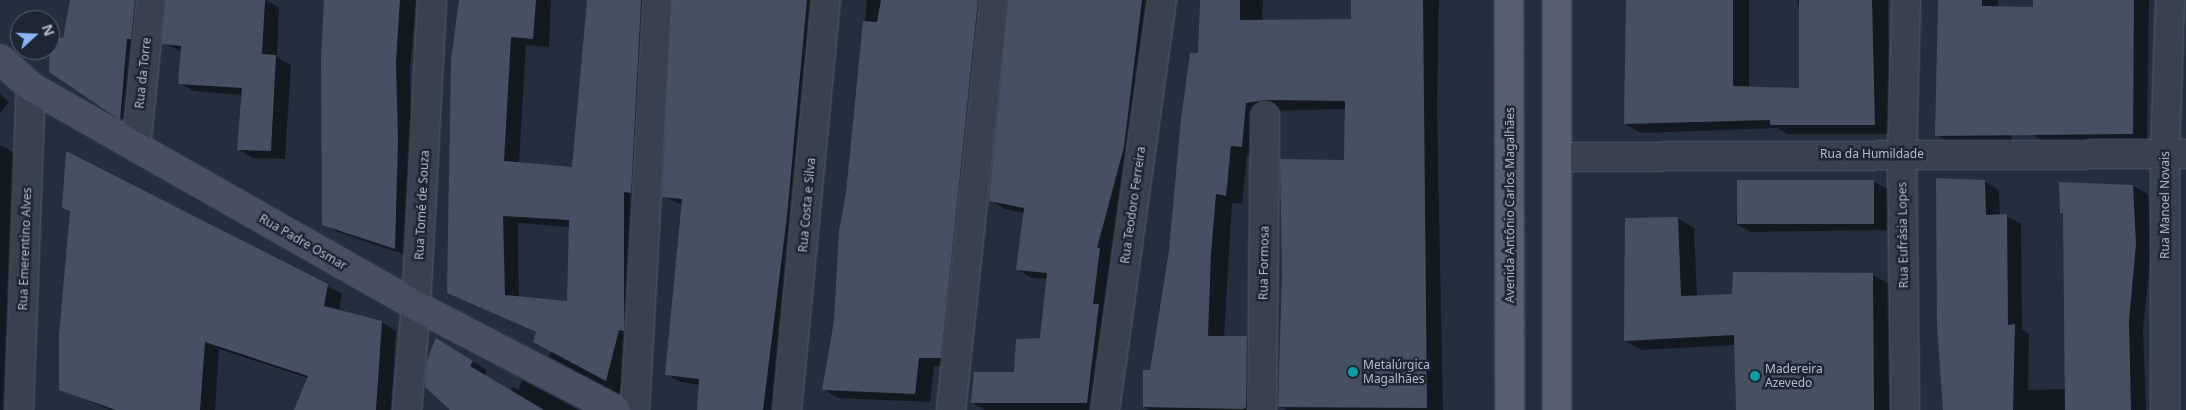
<!DOCTYPE html>
<html>
<head>
<meta charset="utf-8">
<style>
	body { margin:0 }
	#map { position:relative; width:2186px; height:410px; overflow:hidden; background:#242f3e; font-family:"Noto Sans",sans-serif }
	div>[style] { position:absolute }
	.shadow>* { inset:0; background:#0007 }
	.building>* { inset:0; background:#455162; transform-origin:0 0 }
	.roads { filter:drop-shadow(0 0 1px #565f6c) drop-shadow(0 0 1px #565f6c) }
	.street>* { height:28px; margin:-14px; padding:0 14px; transform-origin:14px; border-radius:14px; background:#38414e }
	.secondary>* { height:28px; margin:-14px; padding:0 14px; transform-origin:14px; border-radius:14px; background:#465061 }
	.primary>* { height:28px; margin:-14px; padding:0 14px; transform-origin:14px; border-radius:14px; background:#56606e }
	.dots>* { width:14px; height:14px; translate:-50% -50%; box-sizing:border-box; border:2px solid #1d2633; border-radius:50% }
	span { translate:-50% -50%; white-space:nowrap; text-align:center; line-height:1.15; -webkit-text-stroke:5px #1d2633; paint-order:stroke }
	.street-label { font-size:12px; color:#b4bcc9 }
	.poi-label { font-size:12px; color:#b4bcc9 }
	.left { translate:0 -50%; text-align:left }
	.north { position:absolute; left:10px; top:10px; width:50px; height:50px; box-sizing:border-box; background:#1d2633; border:1px solid #59626f; border-radius:50%; rotate:70deg; font-size:14px; font-weight:700; line-height:20px; text-align:center; color:#b4bcc9 }
	.north::after { content:''; display:block; margin:auto; width:18px; height:22px; background:#8ab4f8; clip-path:polygon(50% 0,100% 100%,50% 72%,0 100%) }
</style>
</head>
<body>
<div id="map">
	<div class="shadow">
		<div style="clip-path:polygon(70px 0,153px 0,135px 127px,51px 71px,64px 40px)"></div>
		<div style="clip-path:polygon(167px 0,266px 0,279px 8px,277px 57px,291px 65px,285px 159px,253px 158px,238px 149px,243px 95px,194px 91px,180px 83px,182px 52px,164px 43px)"></div>
		<div style="clip-path:polygon(324px 0,416px 0,410px 71px,412px 150px,409px 256px,338px 232px,323px 224px)"></div>
		<div style="clip-path:polygon(evenodd,460px 0,551px 0,549px 47px,526px 45px,519px 163px,573px 169px,587px 0,661px 0,633px 338px,619px 394px,548px 356px,552px 352px,537px 333px,448px 292px,460px 0,518px 223px,570px 227px,569px 303px,519px 297px,518px 223px)"></div>
		<div style="clip-path:polygon(674px 0,823px 0,778px 410px,699px 410px,700px 385px,681px 382px,666px 374px,683px 205px,663px 196px)"></div>
		<div style="clip-path:polygon(867px 0,988px 0,955px 366px,934px 366px,930px 402px,838px 398px,823px 389px,835px 321px)"></div>
		<div style="clip-path:polygon(1009px 0,1158px 0,1139px 155px,1111px 256px,1115px 258px,1102px 410px,985px 410px,972px 403px,1015px 373px,1041px 339px,1047px 279px,1032px 278px,1017px 269px,1024px 213px,1005px 209px,990px 200px)"></div>
		<div style="clip-path:polygon(1200px 0,1263px 0,1262px 21px,1353px 20px,1352px 0,1439px 0,1437px 105px,1443px 410px,1286px 410px,1279px 406px,1346px 161px,1346px 109px,1262px 111px,1257px 156px,1247px 155px,1242px 204px,1232px 203px,1224px 337px,1247px 338px,1263px 347px,1262px 410px,1150px 410px,1144px 407px,1199px 55px)"></div>
		<div style="clip-path:polygon(1627px 0,1749px 0,1749px 87px,1800px 89px,1800px 11px,1797px 0,1888px 0,1890px 134px,1787px 134px,1778px 128px,1641px 133px,1625px 124px)"></div>
		<div style="clip-path:polygon(1938px 0,1998px 0,2012px 143px,1951px 144px,1936px 135px)"></div>
		<div style="clip-path:polygon(2034px 0,2149px 0,2147px 141px,2046px 143px,2031px 134px)"></div>
		<div style="clip-path:polygon(0 94px,9px 102px,0 113px)"></div>
		<div style="clip-path:polygon(0 145px,13px 152px,23px 201px,8px 410px,0 410px)"></div>
		<div style="clip-path:polygon(1739px 181px,1874px 182px,1889px 190px,1887px 230px,1751px 232px,1736px 224px)"></div>
		<div style="clip-path:polygon(1984px 181px,1999px 190px,2000px 216px,2006px 216px,2021px 224px,2022px 330px,2029px 334px,2028px 390px,2066px 389px,2065px 215px,2061px 212px,2133px 186px,2148px 194px,2151px 253px,2143px 330px,2146px 410px,1943px 410px)"></div>
		<div style="clip-path:polygon(1677px 218px,1694px 228px,1697px 297px,1733px 295px,1873px 275px,1889px 284px,1890px 410px,1737px 410px,1736px 345px,1641px 350px,1625px 341px)"></div>
		<div style="clip-path:polygon(327px 286px,342px 294px,339px 311px,381px 322px,396px 331px,391px 410px,295px 410px,308px 378px,219px 349px,215px 410px,110px 410px,61px 389px)"></div>
		<div style="clip-path:polygon(451px 348px,487px 370px,484px 376px,510px 391px,513px 387px,519px 390px,522px 380px,579px 410px,450px 410px)"></div>
	</div>
	<div class="building">
		<div style="clip-path:polygon(70px 0,135px 0,131px 39px,127px 39px,120px 120px,49px 72px,50px 36px,63px 38px)"></div>
		<div style="clip-path:polygon(166px 0,265px 0,262px 54px,276px 55px,271px 151px,237px 150px,242px 88px,178px 84px,181px 46px,162px 44px)"></div>
		<div style="clip-path:polygon(324px 0,400px 0,396px 62px,398px 141px,395px 249px,322px 225px,321px 59px)"></div>
		<div style="clip-path:polygon(evenodd,459px 0,536px 0,533px 39px,511px 37px,504px 161px,572px 167px,587px 0,641px 0,631px 193px,624px 192px,624px 331px,619px 330px,606px 381px,533px 342px,536px 332px,447px 293px,451px 60px,459px 0,503px 216px,569px 220px,567px 301px,505px 295px,503px 216px)"></div>
		<div style="clip-path:polygon(672px 0,807px 0,787px 216px,763px 410px,697px 410px,699px 379px,665px 375px,682px 199px,662px 197px)"></div>
		<div style="clip-path:polygon(881px 0,978px 0,941px 358px,919px 358px,915px 394px,822px 390px,834px 321px,839px 231px,846px 193px,863px 21px,877px 22px)"></div>
		<div style="clip-path:polygon(1009px 0,1142px 0,1124px 147px,1097px 248px,1100px 248px,1093px 304px,1099px 304px,1087px 403px,971px 403px,974px 372px,1014px 372px,1016px 339px,1040px 338px,1047px 273px,1016px 270px,1024px 208px,989px 201px)"></div>
		<div style="clip-path:polygon(1200px 0,1240px 0,1240px 20px,1351px 19px,1351px 0,1423px 0,1427px 408px,1278px 407px,1282px 275px,1280px 159px,1344px 160px,1345px 101px,1265px 100px,1246px 103px,1242px 147px,1231px 146px,1226px 196px,1216px 194px,1211px 254px,1208px 336px,1247px 336px,1246px 407px,1243px 409px,1143px 407px,1143px 370px,1150px 370px,1169px 249px,1181px 119px,1190px 53px,1198px 53px)"></div>
		<div style="clip-path:polygon(1626px 0,1733px 0,1733px 86px,1799px 88px,1799px 0,1872px 0,1875px 125px,1770px 125px,1770px 120px,1624px 124px)"></div>
		<div style="clip-path:polygon(1938px 0,1982px 0,1982px 6px,2033px 7px,2033px 0,2134px 0,2133px 134px,1935px 136px)"></div>
		<div style="clip-path:polygon(66px 151px,328px 284px,324px 306px,382px 321px,376px 410px,294px 410px,308px 376px,205px 342px,200px 410px,116px 410px,59px 390px,59px 335px,70px 211px,62px 208px)"></div>
		<div style="clip-path:polygon(1936px 178px,1985px 180px,1986px 215px,2007px 214px,2008px 325px,2015px 324px,2013px 410px,1943px 410px,1937px 324px)"></div>
		<div style="left:1737px;top:180px;width:137px;height:44px"></div>
		<div style="clip-path:polygon(2059px 182px,2133px 185px,2136px 244px,2129px 321px,2131px 410px,2065px 410px,2063px 213px,2060px 213px)"></div>
		<div style="clip-path:polygon(1678px 217px,1681px 296px,1732px 294px,1733px 272px,1873px 273px,1874px 410px,1736px 410px,1734px 335px,1624px 341px,1625px 218px)"></div>
		<div style="clip-path:polygon(436px 338px,473px 361px,470px 366px,544px 410px,450px 410px,425px 387px,427px 360px)"></div>
	</div>
	<div class="roads">
		<div class="street">
			<div style="left:136px;top:147px;width:148px;rotate:-84.2deg"></div>
			<div style="left:1557px;top:157px;width:629px;rotate:-0.27deg"></div>
			<div style="left:19px;top:410px;width:323px;rotate:-87.9deg"></div>
			<div style="left:407px;top:410px;width:104px;rotate:-85.1deg"></div>
			<div style="left:416px;top:306px;width:306px;rotate:-87deg"></div>
			<div style="left:635px;top:410px;width:411px;rotate:-86.9deg"></div>
			<div style="left:787px;top:410px;width:412px;rotate:-84.6deg"></div>
			<div style="left:951px;top:410px;width:412px;rotate:-84deg"></div>
			<div style="left:1105px;top:410px;width:414px;rotate:-82.1deg"></div>
			<div style="left:1262px;top:410px;width:294px;rotate:-89.4deg"></div>
			<div style="left:1905px;top:410px;width:256px;rotate:-90.7deg"></div>
			<div style="left:1902px;top:154px;width:154px;rotate:-88.5deg"></div>
			<div style="left:2165px;top:410px;width:256px;rotate:-90deg"></div>
			<div style="left:2165px;top:154px;width:154px;rotate:-88.1deg"></div>
		</div>
		<div class="secondary">
			<div style="left:0;top:59px;width:42px;rotate:42.1deg"></div>
			<div style="left:31px;top:87px;width:443px;rotate:29.6deg"></div>
			<div style="left:416px;top:306px;width:225px;rotate:27.5deg"></div>
		</div>
		<div class="primary">
			<div style="left:1509px;top:0;width:410px;rotate:89.9deg"></div>
			<div style="left:1557px;top:410px;width:410px;rotate:-90deg"></div>
		</div>
	</div>
	<div class="dots">
		<div style="left:1353px;top:372px;background:#0f9aa8"></div>
		<div style="left:1755px;top:376px;background:#0f9aa8"></div>
	</div>
	<div class="street-label">
		<span style="left:143px;top:73px;rotate:-84deg">Rua da Torre</span>
		<span style="left:1872px;top:154px">Rua da Humildade</span>
		<span style="left:422px;top:205px;rotate:-87deg">Rua Tomé de Souza</span>
		<span style="left:807px;top:205px;rotate:-85deg">Rua Costa e Silva</span>
		<span style="left:1133px;top:205px;rotate:-82deg">Rua Teodoro Ferreira</span>
		<span style="left:1510px;top:205px;rotate:-90deg">Avenida Antônio Carlos Magalhães</span>
		<span style="left:2165px;top:205px;rotate:-90deg">Rua Manoel Novais</span>
		<span style="left:1903px;top:235px;rotate:-91deg">Rua Eufrásia Lopes</span>
		<span style="left:303px;top:242px;rotate:30deg">Rua Padre Osmar</span>
		<span style="left:25px;top:249px;rotate:-88deg">Rua Emerentino Alves</span>
		<span style="left:1264px;top:263px;rotate:-89deg">Rua Formosa</span>
	</div>
	<div class="poi-label">
		<span class="left" style="left:1363px;top:372px">Metalúrgica<br>Magalhães</span>
		<span class="left" style="left:1765px;top:376px">Madereira<br>Azevedo</span>
	</div>
	<div class="north">N</div>
</div>
</body>
</html>
